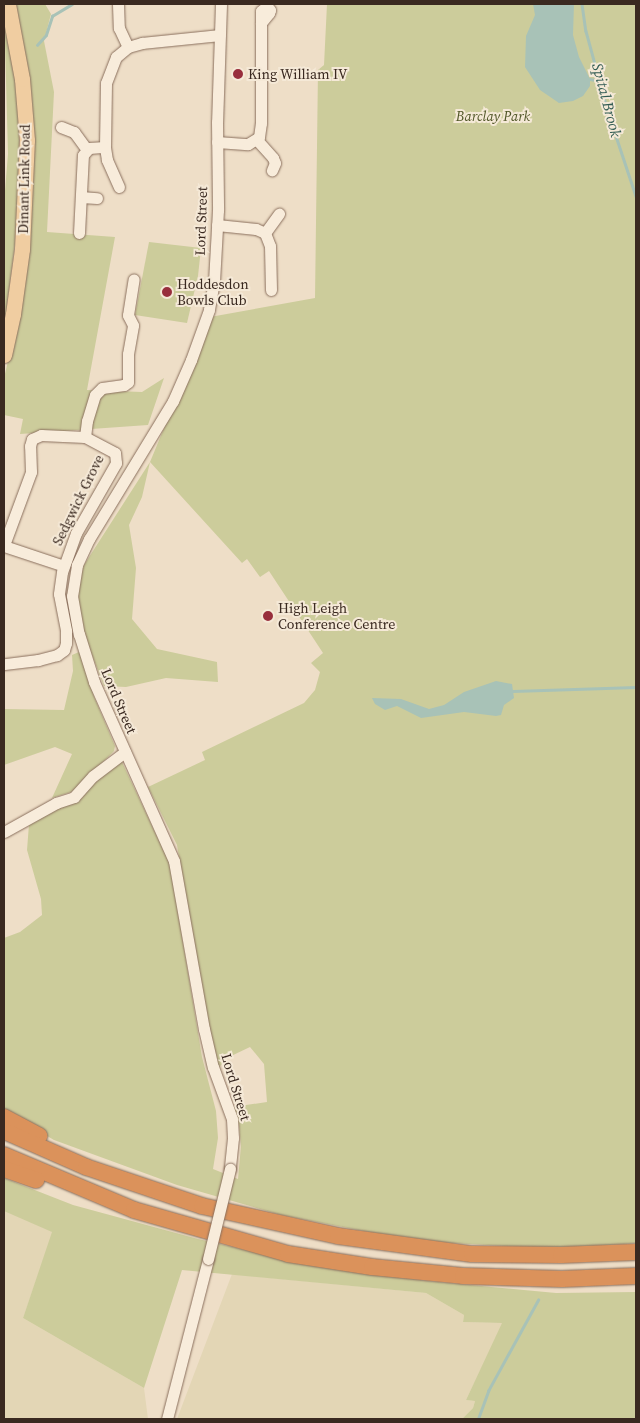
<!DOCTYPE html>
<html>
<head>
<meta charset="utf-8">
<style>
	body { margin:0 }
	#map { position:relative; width:640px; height:1423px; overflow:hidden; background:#eedec7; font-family:"Source Serif 4",serif }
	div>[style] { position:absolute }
	.farmland>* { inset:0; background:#e3d6b5 }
	.green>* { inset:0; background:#cccc9b }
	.water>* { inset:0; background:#a8c2b7 }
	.stream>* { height:2.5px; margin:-1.25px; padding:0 1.25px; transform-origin:1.25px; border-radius:1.25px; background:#a8c2b7 }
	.roads { filter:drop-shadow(0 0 1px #8a6f5d) drop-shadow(0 0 1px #8a6f5d) }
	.minor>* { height:11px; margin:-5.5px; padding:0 5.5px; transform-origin:5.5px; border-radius:5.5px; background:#f8ecdb }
	.major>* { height:15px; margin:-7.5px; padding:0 7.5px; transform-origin:7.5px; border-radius:7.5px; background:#f0cda1 }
	.highway>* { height:16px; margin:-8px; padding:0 8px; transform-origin:8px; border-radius:8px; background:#db925b }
	.bridges { filter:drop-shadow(0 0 1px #8a6f5d) drop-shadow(0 0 1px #8a6f5d) }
	.minor-bridge>* { height:11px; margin:-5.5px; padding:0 5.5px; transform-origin:5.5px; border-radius:5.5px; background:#f8ecdb }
	.dots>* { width:14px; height:14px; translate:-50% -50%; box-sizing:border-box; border:2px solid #f5e9d7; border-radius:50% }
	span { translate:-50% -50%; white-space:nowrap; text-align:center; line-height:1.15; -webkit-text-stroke:4px #f5e9d7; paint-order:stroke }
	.poi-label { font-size:14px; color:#3a2920 }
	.left { translate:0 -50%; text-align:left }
	.park-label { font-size:14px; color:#505627; font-style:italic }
	.street-label { font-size:14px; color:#3a2920 }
	.water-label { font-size:15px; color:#305a52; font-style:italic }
	.frame { position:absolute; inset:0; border:5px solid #3a2920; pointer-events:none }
</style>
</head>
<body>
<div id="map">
	<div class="farmland">
		<div style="clip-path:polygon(4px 1209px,53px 1232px,23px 1318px,144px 1388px,148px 1419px,4px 1419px)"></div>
		<div style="clip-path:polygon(232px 1274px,426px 1293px,464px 1315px,463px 1322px,503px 1323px,466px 1400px,475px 1401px,473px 1408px,462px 1419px,177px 1419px)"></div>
	</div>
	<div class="green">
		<div style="clip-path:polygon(13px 4px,45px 4px,51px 14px,44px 41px,54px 92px,47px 232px,115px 237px,87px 390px,142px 392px,164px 378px,148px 425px,20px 434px,23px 419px,4px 415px,4px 378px,10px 353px,33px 171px,31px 92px)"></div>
		<div style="clip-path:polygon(327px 4px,636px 4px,636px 1243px,558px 1249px,415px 1241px,281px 1215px,177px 1185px,54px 1140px,4px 1111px,4px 938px,20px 932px,42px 915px,41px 899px,27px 850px,29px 824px,57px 806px,84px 795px,96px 780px,121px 760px,170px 864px,202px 1057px,216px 1111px,218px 1138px,213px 1169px,238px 1179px,241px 1146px,239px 1126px,233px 1107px,267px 1102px,264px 1064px,250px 1047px,229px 1057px,218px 1068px,210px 1039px,177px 845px,148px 787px,205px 760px,202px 752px,304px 703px,315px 690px,320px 672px,311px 663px,323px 653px,269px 571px,260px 577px,247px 559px,242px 563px,150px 462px,142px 497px,129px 525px,136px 568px,132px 619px,157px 649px,217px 662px,218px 682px,166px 678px,126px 687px,104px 686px,78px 619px,77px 589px,84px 565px,150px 462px,210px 317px,315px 298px,318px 70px,324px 65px)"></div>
		<div style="clip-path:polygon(4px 8px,18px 89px,21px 196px,4px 331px,4px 203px,8px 154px)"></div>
		<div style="clip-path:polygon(149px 242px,201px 248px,198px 276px,187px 323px,135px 315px)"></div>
		<div style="clip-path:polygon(79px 652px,95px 699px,115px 746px,114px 751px,74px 791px,52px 798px,72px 754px,55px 747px,4px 765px,4px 709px,64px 710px,73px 671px,72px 655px)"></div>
		<div style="clip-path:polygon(4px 1178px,73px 1205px,198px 1239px,305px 1264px,428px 1281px,556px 1293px,636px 1292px,636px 1419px,462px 1419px,473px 1408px,475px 1401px,466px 1400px,502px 1323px,463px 1322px,464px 1315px,426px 1293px,182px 1270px,144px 1388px,23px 1318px,52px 1232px,4px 1211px)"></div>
	</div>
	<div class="water">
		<div style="clip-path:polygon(533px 4px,574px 4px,573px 35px,579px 57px,590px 79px,590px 86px,583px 96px,573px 101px,559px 103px,540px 90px,525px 67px,526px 36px,535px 15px)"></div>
		<div style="clip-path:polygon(496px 681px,512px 684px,514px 698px,504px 705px,501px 715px,496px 716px,464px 712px,421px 718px,397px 706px,385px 710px,375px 704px,372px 698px,401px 699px,429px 709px,444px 705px,464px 692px)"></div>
	</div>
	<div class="stream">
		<div style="left:582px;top:4px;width:27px;rotate:82deg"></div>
		<div style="left:586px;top:31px;width:84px;rotate:74.8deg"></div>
		<div style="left:608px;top:112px;width:89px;rotate:71.6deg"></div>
		<div style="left:37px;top:45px;width:13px;rotate:-48deg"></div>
		<div style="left:46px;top:35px;width:20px;rotate:-72deg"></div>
		<div style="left:52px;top:16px;width:23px;rotate:-31deg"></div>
		<div style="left:590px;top:79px;width:10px;rotate:11deg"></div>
		<div style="left:513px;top:691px;width:123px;rotate:-1.9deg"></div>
		<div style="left:478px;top:1419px;width:30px;rotate:-70deg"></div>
		<div style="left:488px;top:1391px;width:104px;rotate:-61.2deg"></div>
	</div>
	<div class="roads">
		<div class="minor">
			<div style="left:118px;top:4px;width:24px;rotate:88deg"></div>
			<div style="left:119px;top:28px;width:21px;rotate:65deg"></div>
			<div style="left:221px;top:4px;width:118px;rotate:91.9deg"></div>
			<div style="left:217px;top:122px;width:88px;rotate:89.3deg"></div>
			<div style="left:218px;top:210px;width:71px;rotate:93.2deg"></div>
			<div style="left:214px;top:281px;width:29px;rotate:100deg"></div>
			<div style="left:209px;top:310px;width:53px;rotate:109.8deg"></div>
			<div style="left:191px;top:360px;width:45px;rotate:113.7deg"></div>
			<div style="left:173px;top:401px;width:162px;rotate:121.3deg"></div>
			<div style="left:89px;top:539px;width:29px;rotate:115deg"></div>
			<div style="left:77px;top:565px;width:31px;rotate:99deg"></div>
			<div style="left:72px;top:596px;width:39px;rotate:80deg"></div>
			<div style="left:79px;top:634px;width:50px;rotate:72.6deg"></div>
			<div style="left:94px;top:682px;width:196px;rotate:65.9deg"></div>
			<div style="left:174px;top:861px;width:171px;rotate:79.9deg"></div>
			<div style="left:204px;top:1029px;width:39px;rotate:77deg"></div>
			<div style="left:213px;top:1067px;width:55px;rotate:69.9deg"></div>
			<div style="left:232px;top:1119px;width:19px;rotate:87deg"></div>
			<div style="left:233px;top:1138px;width:31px;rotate:96deg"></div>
			<div style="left:61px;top:127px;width:14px;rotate:21deg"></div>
			<div style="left:74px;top:132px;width:22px;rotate:54deg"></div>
			<div style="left:257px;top:140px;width:24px;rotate:48deg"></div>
			<div style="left:273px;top:158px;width:5px;rotate:68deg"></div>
			<div style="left:275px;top:163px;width:8px;rotate:113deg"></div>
			<div style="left:217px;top:142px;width:31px;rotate:4deg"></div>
			<div style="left:248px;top:144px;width:13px;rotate:-32deg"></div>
			<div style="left:259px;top:137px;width:14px;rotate:-82deg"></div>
			<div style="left:261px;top:123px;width:112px;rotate:-90deg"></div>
			<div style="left:261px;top:11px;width:8px;rotate:-40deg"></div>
			<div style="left:267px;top:6px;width:5px;rotate:53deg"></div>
			<div style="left:270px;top:10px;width:3px;rotate:108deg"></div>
			<div style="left:269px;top:13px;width:13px;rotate:129deg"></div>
			<div style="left:119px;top:187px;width:30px;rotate:-114deg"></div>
			<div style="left:107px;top:160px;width:13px;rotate:-99deg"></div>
			<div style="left:105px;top:147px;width:64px;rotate:-89.1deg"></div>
			<div style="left:106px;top:83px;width:28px;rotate:-69deg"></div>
			<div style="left:116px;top:57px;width:16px;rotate:-40deg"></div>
			<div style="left:128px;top:47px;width:15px;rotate:-16deg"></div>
			<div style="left:142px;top:43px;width:78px;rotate:-5.9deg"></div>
			<div style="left:81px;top:197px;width:16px;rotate:4deg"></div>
			<div style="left:217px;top:225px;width:39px;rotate:6deg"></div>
			<div style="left:256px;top:229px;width:10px;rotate:24deg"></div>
			<div style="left:265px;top:233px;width:14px;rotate:69deg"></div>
			<div style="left:270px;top:246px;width:44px;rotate:88.7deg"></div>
			<div style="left:79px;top:233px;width:78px;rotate:-87.1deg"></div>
			<div style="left:83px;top:155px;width:9px;rotate:-49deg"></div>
			<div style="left:89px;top:148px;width:16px;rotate:-4deg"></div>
			<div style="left:265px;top:233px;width:24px;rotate:-54deg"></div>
			<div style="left:85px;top:437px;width:16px;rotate:-83deg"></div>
			<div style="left:87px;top:421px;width:27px;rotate:-73deg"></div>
			<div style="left:95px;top:395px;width:10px;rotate:-45deg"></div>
			<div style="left:102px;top:388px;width:22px;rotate:-8deg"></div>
			<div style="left:124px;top:385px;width:5px;rotate:-37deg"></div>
			<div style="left:128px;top:382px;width:28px;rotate:-90deg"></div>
			<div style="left:128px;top:354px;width:29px;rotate:-80deg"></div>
			<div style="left:133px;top:325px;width:11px;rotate:-117deg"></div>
			<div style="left:128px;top:315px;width:36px;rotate:-81deg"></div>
			<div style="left:4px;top:545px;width:78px;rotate:-69.7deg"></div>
			<div style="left:31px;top:472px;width:26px;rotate:-92deg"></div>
			<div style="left:30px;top:446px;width:7px;rotate:-74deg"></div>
			<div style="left:32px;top:439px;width:10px;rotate:-24deg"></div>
			<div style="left:41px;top:435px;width:44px;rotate:2.6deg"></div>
			<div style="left:85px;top:437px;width:34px;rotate:28deg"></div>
			<div style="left:115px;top:453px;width:10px;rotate:84deg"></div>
			<div style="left:116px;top:463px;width:81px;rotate:119.7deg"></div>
			<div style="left:76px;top:533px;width:41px;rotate:109.7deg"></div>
			<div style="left:62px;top:572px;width:22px;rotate:98deg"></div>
			<div style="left:59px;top:594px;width:38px;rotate:79deg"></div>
			<div style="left:66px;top:631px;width:12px;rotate:90deg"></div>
			<div style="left:66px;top:643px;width:7px;rotate:106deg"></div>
			<div style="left:64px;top:650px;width:9px;rotate:144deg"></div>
			<div style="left:57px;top:655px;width:20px;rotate:165deg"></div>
			<div style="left:38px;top:660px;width:34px;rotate:173deg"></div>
			<div style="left:4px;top:546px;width:63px;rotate:18.4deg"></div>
			<div style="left:4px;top:832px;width:60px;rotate:-29.1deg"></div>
			<div style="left:56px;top:803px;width:19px;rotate:-18deg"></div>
			<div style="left:74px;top:797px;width:28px;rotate:-48deg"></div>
			<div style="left:93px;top:776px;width:40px;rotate:-37deg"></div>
			<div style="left:167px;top:1419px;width:165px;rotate:-75.6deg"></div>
		</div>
		<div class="major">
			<div style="left:4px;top:355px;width:42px;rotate:-77.6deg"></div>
			<div style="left:13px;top:314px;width:66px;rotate:-82.1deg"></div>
			<div style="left:22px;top:249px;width:109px;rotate:-87.4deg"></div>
			<div style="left:27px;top:140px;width:61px;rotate:-94.7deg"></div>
			<div style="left:22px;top:79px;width:76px;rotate:-100.6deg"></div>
		</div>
		<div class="highway">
			<div style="left:4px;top:1117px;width:40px;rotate:28deg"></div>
			<div style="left:4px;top:1131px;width:90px;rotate:23.7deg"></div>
			<div style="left:86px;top:1167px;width:122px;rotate:18.6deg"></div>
			<div style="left:202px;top:1206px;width:139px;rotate:12.4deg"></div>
			<div style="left:338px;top:1236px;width:135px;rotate:7.7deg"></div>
			<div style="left:472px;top:1254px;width:89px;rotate:0.6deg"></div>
			<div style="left:561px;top:1255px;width:75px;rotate:-2.3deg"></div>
			<div style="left:4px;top:1155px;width:141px;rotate:22.9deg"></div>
			<div style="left:134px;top:1210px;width:160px;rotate:15.9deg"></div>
			<div style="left:288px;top:1254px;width:85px;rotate:8.8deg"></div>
			<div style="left:372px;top:1267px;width:91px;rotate:5.6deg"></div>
			<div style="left:463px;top:1276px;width:99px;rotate:1.7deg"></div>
			<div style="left:562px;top:1279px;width:74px;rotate:-2.3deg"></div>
			<div style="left:4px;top:1169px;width:34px;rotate:19deg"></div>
		</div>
	</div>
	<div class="bridges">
		<div class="minor-bridge">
			<div style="left:208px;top:1259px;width:93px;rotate:-76.3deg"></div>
		</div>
	</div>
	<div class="dots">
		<div style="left:238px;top:74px;background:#982e3c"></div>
		<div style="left:167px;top:292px;background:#982e3c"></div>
		<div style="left:268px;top:616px;background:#982e3c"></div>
	</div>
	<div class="poi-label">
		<span class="left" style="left:248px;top:74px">King William IV</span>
		<span class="left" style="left:177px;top:292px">Hoddesdon<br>Bowls Club</span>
		<span class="left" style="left:278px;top:616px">High Leigh<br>Conference Centre</span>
	</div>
	<div class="park-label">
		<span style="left:493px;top:116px">Barclay Park</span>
	</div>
	<div class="street-label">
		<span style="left:24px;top:179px;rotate:-89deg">Dinant Link Road</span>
		<span style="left:201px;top:221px;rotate:-88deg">Lord Street</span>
		<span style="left:78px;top:500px;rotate:-64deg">Sedgwick Grove</span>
		<span style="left:119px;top:701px;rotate:67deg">Lord Street</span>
		<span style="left:236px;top:1087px;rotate:73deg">Lord Street</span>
	</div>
	<div class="water-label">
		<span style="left:607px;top:100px;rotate:75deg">Spital Brook</span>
	</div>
	<div class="frame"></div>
</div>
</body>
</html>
